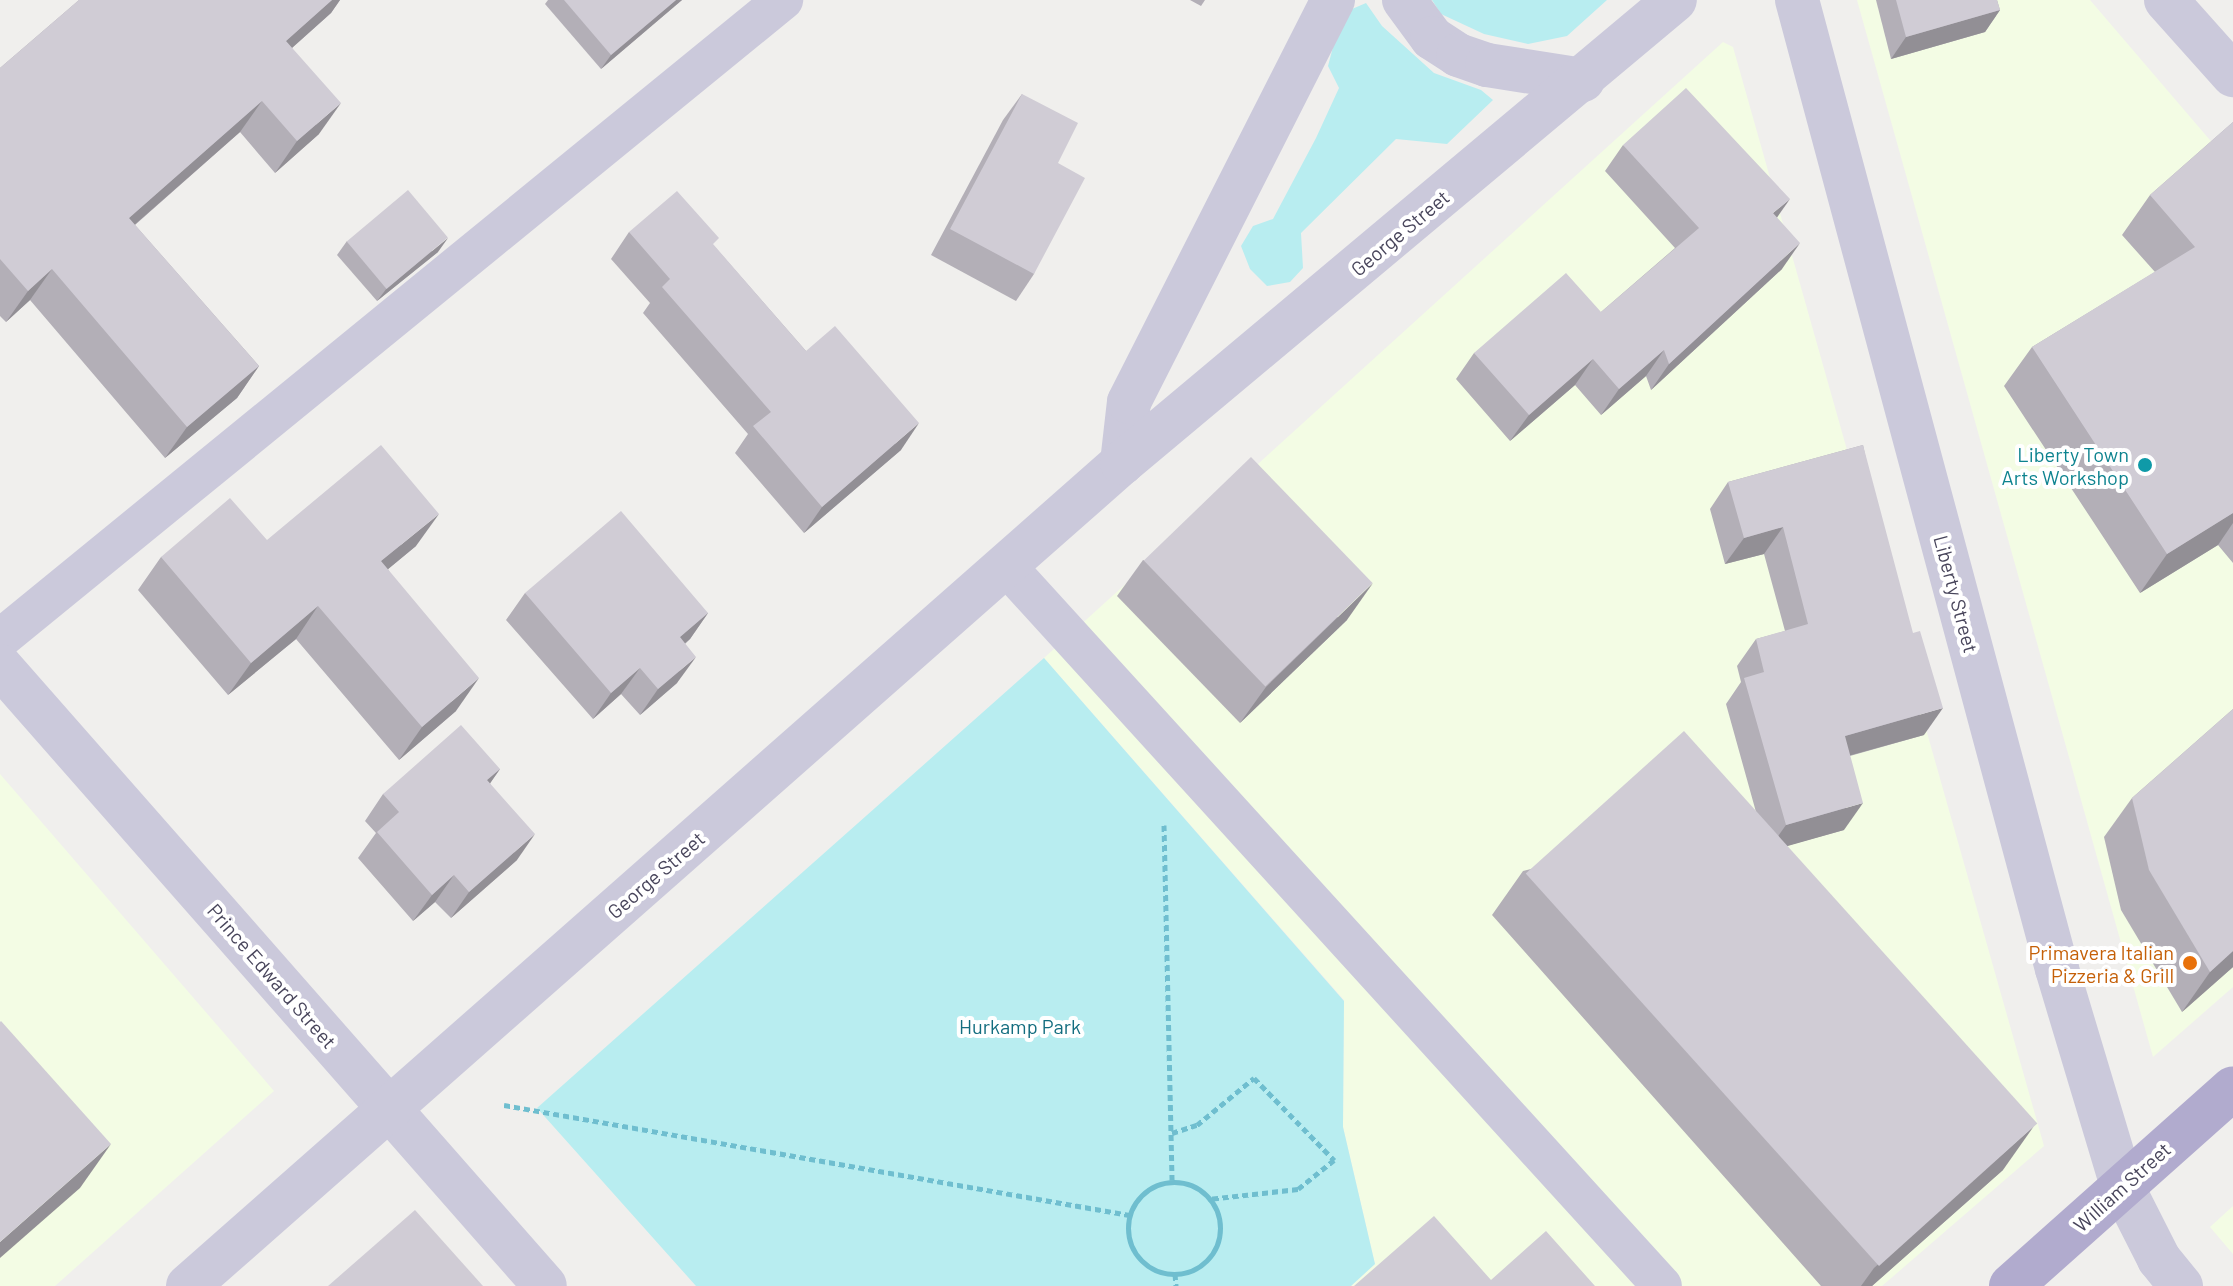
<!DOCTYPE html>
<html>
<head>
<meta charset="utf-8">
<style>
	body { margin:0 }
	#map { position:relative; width:2233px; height:1286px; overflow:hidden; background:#f0efed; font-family:Barlow,sans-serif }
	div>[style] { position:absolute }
	.commercial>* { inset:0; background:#f3fce4 }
	.green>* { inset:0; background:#b8edf0 }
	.path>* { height:5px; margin-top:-2.5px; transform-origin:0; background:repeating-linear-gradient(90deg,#6fbecf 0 6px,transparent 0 10px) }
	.path>.ring { margin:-2.5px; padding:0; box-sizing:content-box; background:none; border:5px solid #6fbecf; border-radius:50% }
	.service>* { height:40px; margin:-20px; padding:0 20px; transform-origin:20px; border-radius:20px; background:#cbc9db }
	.minor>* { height:44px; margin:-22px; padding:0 22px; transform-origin:22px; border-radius:22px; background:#cbc9db }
	.tertiary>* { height:44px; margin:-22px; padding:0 22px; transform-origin:22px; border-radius:22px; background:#cbc9db }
	.primary>* { height:44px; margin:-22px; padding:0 22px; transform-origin:22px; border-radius:22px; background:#b1abce }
	.wall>* { inset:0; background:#b3afb7 }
	.shaded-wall>* { inset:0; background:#928f95 }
	.building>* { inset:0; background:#d0ccd5; transform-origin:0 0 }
	.dots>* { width:22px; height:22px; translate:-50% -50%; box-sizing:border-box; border:4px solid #fff; border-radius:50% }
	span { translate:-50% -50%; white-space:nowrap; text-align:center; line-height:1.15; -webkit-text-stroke:8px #fff; paint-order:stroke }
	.street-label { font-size:20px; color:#48455b }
	.culture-label { font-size:20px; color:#0d838f }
	.right { translate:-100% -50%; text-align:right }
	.food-label { font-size:20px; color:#c56008 }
	.park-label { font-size:20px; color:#136d7f }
</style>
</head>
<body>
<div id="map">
	<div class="commercial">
		<div style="clip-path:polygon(1857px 0,2090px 0,2233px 167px,2233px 987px,2153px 1057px)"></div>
		<div style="clip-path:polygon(1723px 42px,1733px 47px,2044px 1146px,1882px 1286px,1351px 1286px,1375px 1264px,1343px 1127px,1344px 1000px,1044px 658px)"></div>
		<div style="clip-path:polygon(0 774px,274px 1091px,55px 1286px,0 1286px)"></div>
		<div style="clip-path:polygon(2233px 1206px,2233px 1254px,2210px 1227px)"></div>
	</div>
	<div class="green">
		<div style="clip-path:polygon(1432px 0,1607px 0,1567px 36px,1528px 44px,1484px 34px,1441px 14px)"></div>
		<div style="clip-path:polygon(1366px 3px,1382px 26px,1434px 73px,1481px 90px,1493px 100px,1447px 144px,1396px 139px,1301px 233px,1303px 268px,1290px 282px,1267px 286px,1250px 269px,1241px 246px,1253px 226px,1273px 219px,1316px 138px,1339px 88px,1328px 66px,1333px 47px,1352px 9px)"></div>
		<div style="clip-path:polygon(1044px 658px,1344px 1001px,1343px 1127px,1375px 1264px,1351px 1286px,696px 1286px,537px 1108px)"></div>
	</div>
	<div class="path">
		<div style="left:1164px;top:825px;width:355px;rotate:88.7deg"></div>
		<div style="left:504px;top:1105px;width:635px;rotate:9.98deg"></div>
		<div style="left:1172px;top:1133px;width:26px;rotate:-18deg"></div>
		<div style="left:1197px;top:1125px;width:74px;rotate:-39.5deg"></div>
		<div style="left:1254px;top:1078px;width:115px;rotate:45.7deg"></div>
		<div style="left:1334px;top:1160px;width:46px;rotate:141.1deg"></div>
		<div style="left:1298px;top:1189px;width:90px;rotate:173.6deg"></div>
		<div class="ring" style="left:1128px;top:1182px;width:87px;height:87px"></div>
		<div style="left:1175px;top:1274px;width:12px;rotate:85deg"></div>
	</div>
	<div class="service">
		<div style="left:1008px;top:568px;width:971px;rotate:47.67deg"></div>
		<div style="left:0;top:639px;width:1011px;rotate:-39.22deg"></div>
	</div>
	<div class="minor">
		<div style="left:1797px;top:0;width:1003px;rotate:74.98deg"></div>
		<div style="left:2057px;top:969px;width:227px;rotate:73.3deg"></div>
		<div style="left:2122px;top:1186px;width:82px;rotate:63.1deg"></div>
		<div style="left:2159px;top:1259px;width:35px;rotate:51deg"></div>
		<div style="left:2166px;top:0;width:101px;rotate:48.2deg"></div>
	</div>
	<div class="tertiary">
		<div style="left:1404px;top:0;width:47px;rotate:53.6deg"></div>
		<div style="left:1432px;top:38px;width:31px;rotate:33deg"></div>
		<div style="left:1458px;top:55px;width:31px;rotate:19deg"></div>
		<div style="left:1487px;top:65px;width:97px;rotate:8.9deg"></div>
		<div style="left:1122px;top:463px;width:61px;rotate:-83.5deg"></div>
		<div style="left:1129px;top:402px;width:451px;rotate:-63.1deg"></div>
		<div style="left:0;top:666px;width:825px;rotate:48.68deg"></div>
		<div style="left:188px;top:1286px;width:1245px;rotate:-41.39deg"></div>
		<div style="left:1122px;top:463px;width:721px;rotate:-39.94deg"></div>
	</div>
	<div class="primary">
		<div style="left:2011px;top:1286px;width:297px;rotate:-41.7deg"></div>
	</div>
	<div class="wall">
		<div style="clip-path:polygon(79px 0,340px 0,331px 13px,292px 48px,319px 134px,275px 173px,240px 132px,135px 225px,259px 366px,237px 398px,165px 458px,30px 300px,6px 322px,0 316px,0 68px)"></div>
		<div style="clip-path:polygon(548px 0,682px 0,601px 69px,545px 4px)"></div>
		<div style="clip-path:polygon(1190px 0,1205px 0,1201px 6px)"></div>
		<div style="clip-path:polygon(1876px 0,1997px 0,2000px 10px,1985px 32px,1891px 59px)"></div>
		<div style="clip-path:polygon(1022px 94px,1058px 163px,1034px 274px,1016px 301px,931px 255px,1003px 120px)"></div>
		<div style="clip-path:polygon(2233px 122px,2233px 563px,2218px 545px,2140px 593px,2004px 386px,2032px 347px,2155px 272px,2122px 235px,2150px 195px)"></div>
		<div style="clip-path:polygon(1623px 145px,1777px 217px,1782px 269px,1651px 390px,1646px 376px,1601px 415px,1575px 385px,1510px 441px,1456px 379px,1474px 353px,1601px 312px,1675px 248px,1605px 171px)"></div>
		<div style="clip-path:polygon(629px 232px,714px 246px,806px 351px,901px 450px,804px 533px,735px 453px,748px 434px,643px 313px,650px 303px,611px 259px)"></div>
		<div style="clip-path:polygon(347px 241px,438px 252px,377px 301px,337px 255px)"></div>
		<div style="clip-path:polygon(1863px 445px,1924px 735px,1850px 756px,1844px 830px,1786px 846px,2003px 1170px,1872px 1286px,1821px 1286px,1492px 915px,1523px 871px,1756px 812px,1726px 704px,1741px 682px,1737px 666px,1756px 639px,1785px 631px,1764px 554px,1725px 564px,1710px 509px,1728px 482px)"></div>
		<div style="clip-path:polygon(267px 540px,416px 546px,388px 569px,456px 711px,399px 760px,296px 639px,228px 695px,138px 590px,161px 557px)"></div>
		<div style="clip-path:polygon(1143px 560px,1347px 620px,1240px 723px,1117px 596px)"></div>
		<div style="clip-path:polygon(525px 593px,708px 613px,690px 639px,685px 644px,677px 683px,640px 715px,621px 694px,593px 719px,506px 620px)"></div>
		<div style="clip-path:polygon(2233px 709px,2233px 967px,2182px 1012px,2121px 910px,2104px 837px,2132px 798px)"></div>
		<div style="clip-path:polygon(500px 769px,490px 783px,517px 860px,451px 918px,435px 902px,413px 921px,358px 858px,376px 833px,365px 821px,383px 794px)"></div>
	</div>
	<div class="shaded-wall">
		<div style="clip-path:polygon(332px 0,340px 0,331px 13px,265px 72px,286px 41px)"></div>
		<div style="clip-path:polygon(676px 0,682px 0,601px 69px,611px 55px)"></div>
		<div style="clip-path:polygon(2000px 10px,1985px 32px,1891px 59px,1906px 37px)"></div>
		<div style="clip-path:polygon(262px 101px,240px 132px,107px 249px,129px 218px)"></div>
		<div style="clip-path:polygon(341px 103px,319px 134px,275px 173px,297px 141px)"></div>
		<div style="clip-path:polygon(1790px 199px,1771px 226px,1773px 213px)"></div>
		<div style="clip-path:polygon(448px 238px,438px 252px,377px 301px,387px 288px)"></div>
		<div style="clip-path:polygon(1800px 243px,1782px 269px,1651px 390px,1669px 364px)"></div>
		<div style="clip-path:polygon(52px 269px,30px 300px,6px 322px,28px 291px)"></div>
		<div style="clip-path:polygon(1664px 350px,1646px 376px,1601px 415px,1619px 389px)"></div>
		<div style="clip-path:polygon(1593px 359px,1575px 385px,1510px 441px,1529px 415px)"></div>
		<div style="clip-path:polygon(259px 366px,237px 398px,165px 458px,187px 427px)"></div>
		<div style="clip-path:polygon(919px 423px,901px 450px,804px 533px,822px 507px)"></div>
		<div style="clip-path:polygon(2233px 513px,2233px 523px,2218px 545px,2140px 593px,2167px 554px)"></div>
		<div style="clip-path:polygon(439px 514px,416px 546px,358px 594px,381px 561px)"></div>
		<div style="clip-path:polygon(1783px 527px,1764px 554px,1725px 564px,1744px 538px)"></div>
		<div style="clip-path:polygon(1373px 583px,1347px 620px,1240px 723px,1266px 687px)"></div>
		<div style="clip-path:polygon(318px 606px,296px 639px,228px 695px,251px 663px)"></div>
		<div style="clip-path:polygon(708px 613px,690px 639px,661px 663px,680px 637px)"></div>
		<div style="clip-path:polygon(696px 657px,677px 683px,640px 715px,658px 689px)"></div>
		<div style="clip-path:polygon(640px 668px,621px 694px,593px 719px,611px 693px)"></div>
		<div style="clip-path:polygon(479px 678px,456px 711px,399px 760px,422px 727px)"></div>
		<div style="clip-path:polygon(1943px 708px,1924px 735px,1826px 762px,1845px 736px)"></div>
		<div style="clip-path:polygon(500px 769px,482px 795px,487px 780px)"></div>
		<div style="clip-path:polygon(1863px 803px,1844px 830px,1767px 852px,1786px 825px)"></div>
		<div style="clip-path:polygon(535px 834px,517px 860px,451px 918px,469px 892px)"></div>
		<div style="clip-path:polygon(454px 875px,435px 902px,413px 921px,432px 895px)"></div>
		<div style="clip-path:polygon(2233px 951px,2233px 967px,2182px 1012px,2210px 972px)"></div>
		<div style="clip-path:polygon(2034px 1126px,2003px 1170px,1872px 1286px,1861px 1286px,1874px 1268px)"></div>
		<div style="clip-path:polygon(111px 1144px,80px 1188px,0 1258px,0 1242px)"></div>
	</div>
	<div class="building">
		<div style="clip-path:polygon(79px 0,332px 0,286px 41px,341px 103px,297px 141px,262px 101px,129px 218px,259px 366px,187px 427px,52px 269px,28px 291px,0 259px,0 68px)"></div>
		<div style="clip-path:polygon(564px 0,676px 0,611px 55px)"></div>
		<div style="clip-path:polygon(1896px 0,1997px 0,2000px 10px,1906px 37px)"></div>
		<div style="clip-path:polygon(1686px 88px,1790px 199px,1773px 213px,1800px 243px,1669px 364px,1664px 350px,1619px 389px,1593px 359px,1529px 415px,1474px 353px,1566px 273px,1601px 312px,1699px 228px,1623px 145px)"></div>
		<div style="clip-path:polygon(1022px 94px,1078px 123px,1058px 163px,1085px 178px,1034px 274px,950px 229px)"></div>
		<div style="clip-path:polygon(2233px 122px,2233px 513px,2167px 554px,2032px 347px,2195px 247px,2150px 195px)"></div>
		<div style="left:408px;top:190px;width:62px;height:80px;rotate:50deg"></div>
		<div style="clip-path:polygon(677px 191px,719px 238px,713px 244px,806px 351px,835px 326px,919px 423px,822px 507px,753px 426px,771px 412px,662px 287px,670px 279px,629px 232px)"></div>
		<div style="clip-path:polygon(381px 445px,439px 514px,381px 561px,479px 678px,422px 727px,318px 606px,251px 663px,161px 557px,230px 498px,267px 540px)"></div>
		<div style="clip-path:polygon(1863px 445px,1913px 633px,1920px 631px,1943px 708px,1845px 736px,1863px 803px,1786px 825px,1744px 678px,1764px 672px,1756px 639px,1808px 624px,1783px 527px,1744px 538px,1728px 482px)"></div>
		<div style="left:1251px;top:457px;width:175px;height:149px;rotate:46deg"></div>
		<div style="clip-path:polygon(621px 511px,708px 613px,680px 637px,696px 657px,658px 689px,640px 668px,611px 693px,525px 593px)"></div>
		<div style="clip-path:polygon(2233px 709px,2233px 951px,2210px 972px,2149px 870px,2132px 798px)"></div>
		<div style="clip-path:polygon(461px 725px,500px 769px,487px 780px,535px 834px,469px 892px,454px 875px,432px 895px,377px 832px,399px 812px,383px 794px)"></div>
		<div style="left:1684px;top:731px;width:528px;height:213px;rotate:48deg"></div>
		<div style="clip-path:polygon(1px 1021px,111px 1144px,0 1242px,0 1022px)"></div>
		<div style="clip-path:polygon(415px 1210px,483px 1286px,328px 1286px)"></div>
		<div style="clip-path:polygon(1434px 1216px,1491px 1280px,1546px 1231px,1595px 1286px,1354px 1286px)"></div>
	</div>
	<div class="dots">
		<div style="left:2145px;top:465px;background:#0f9aa8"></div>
		<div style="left:2190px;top:963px;background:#e8710a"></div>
	</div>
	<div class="street-label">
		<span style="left:1400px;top:233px;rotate:-40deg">George Street</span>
		<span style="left:1956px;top:594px;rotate:75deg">Liberty Street</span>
		<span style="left:656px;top:875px;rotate:-41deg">George Street</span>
		<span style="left:272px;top:976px;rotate:49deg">Prince Edward Street</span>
		<span style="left:2122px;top:1187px;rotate:-42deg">William Street</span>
	</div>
	<div class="culture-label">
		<span class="right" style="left:2129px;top:466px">Liberty Town<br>Arts Workshop</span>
	</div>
	<div class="food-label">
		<span class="right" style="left:2174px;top:964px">Primavera Italian<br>Pizzeria &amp; Grill</span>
	</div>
	<div class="park-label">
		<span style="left:1020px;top:1026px">Hurkamp Park</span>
	</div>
</div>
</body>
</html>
